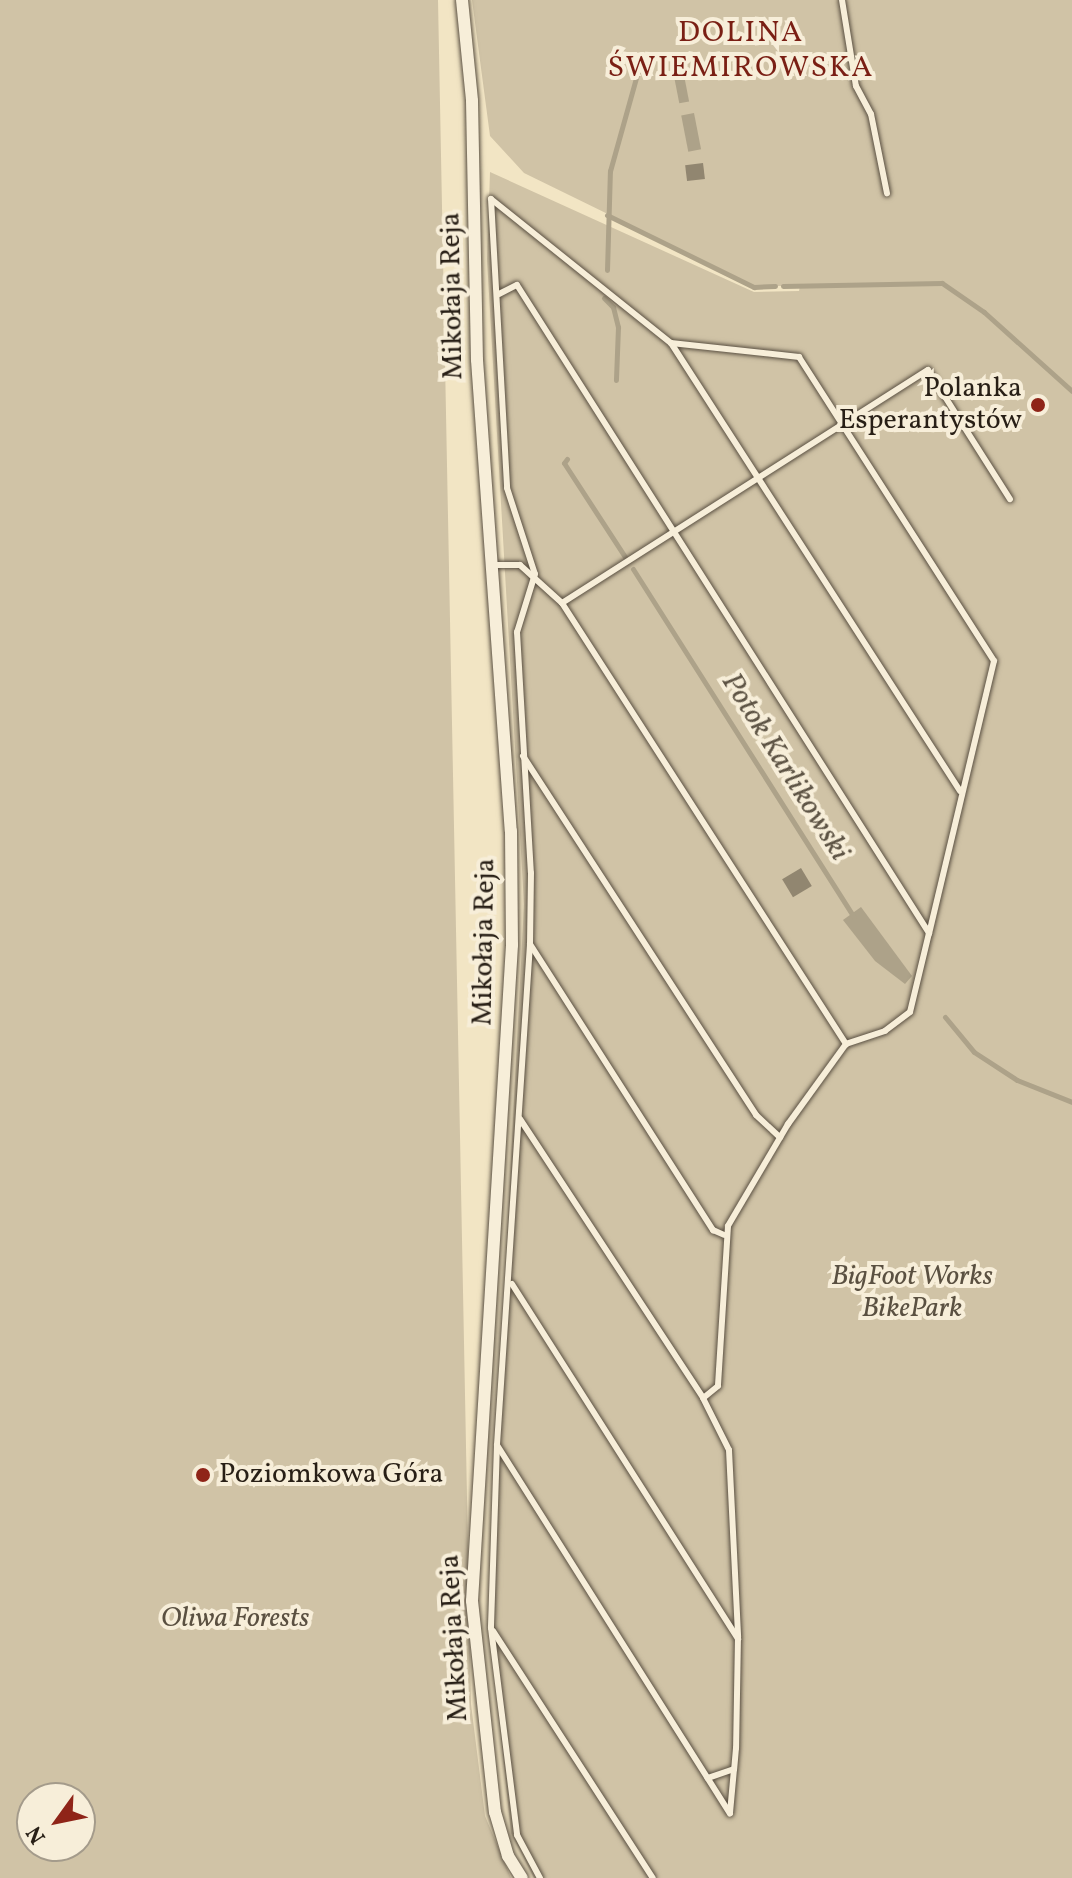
<!DOCTYPE html>
<html>
<head>
<meta charset="utf-8">
<style>
	body { margin:0 }
	#map { position:relative; width:1072px; height:1878px; overflow:hidden; background:#f2e5c4; font-family:Vollkorn,serif }
	div>[style] { position:absolute }
	.green>* { inset:0; background:#d0c3a6 }
	.water>* { inset:0; background:#ada289; transform-origin:0 0 }
	.stream>* { height:5px; margin:-2.5px; padding:0 2.5px; transform-origin:2.5px; border-radius:2.5px; background:#ada289 }
	.building>* { inset:0; background:#918670; transform-origin:0 0 }
	.roads { filter:drop-shadow(0 0 2px #5a5042) drop-shadow(0 0 2px #5a5042) }
	.lane>* { height:6px; margin:-3px; padding:0 3px; transform-origin:3px; border-radius:3px; background:#f7eed9 }
	.street>* { height:12px; margin:-6px; padding:0 6px; transform-origin:6px; border-radius:6px; background:#f7eed9 }
	.dots>* { width:22px; height:22px; translate:-50% -50%; box-sizing:border-box; border:4px solid #f7eed9; border-radius:50% }
	span { translate:-50% -50%; white-space:nowrap; text-align:center; line-height:1.15; -webkit-text-stroke:8px #f7eed9; paint-order:stroke }
	.street-label { font-size:28px; color:#281f16 }
	.poi-label { font-size:28px; color:#281f16 }
	.right { translate:-100% -50%; text-align:right }
	.left { translate:0 -50%; text-align:left }
	.park-label { font-size:28px; color:#5a5041; font-style:italic }
	.neighbourhood-label { font-size:30px; color:#7a1f14; letter-spacing:2px }
	.water-label { font-size:30px; color:#5d5344; font-style:italic }
	.north { position:absolute; left:16px; top:1782px; width:80px; height:80px; box-sizing:border-box; background:#f7eed9; border:2px solid #a49b8b; border-radius:50%; rotate:237deg; font-size:22px; font-weight:700; line-height:32px; text-align:center; color:#281f16 }
	.north::after { content:''; display:block; margin:auto; width:28px; height:36px; background:#8f2418; clip-path:polygon(50% 0,100% 100%,50% 72%,0 100%) }
</style>
</head>
<body>
<div id="map">
	<div class="green">
		<div style="clip-path:polygon(evenodd,0 0,438px 0,471px 1704px,485px 1816px,511px 1878px,0 1878px,0 0,32px 1798px,80px 1798px,80px 1846px,32px 1846px,32px 1798px)"></div>
		<div style="clip-path:polygon(472px 0,1072px 0,1072px 1878px,534px 1878px,511px 1833px,488px 1612px,524px 904px,487px 259px,490px 172px,754px 292px,799px 291px,800px 286px,755px 286px,524px 173px,490px 136px)"></div>
	</div>
	<div class="water">
		<div style="left:683px;top:70px;width:32px;height:10px;rotate:79deg"></div>
		<div style="left:694px;top:113px;width:37px;height:13px;rotate:79deg"></div>
		<div style="clip-path:polygon(861px 907px,912px 976px,905px 984px,875px 961px,843px 920px)"></div>
	</div>
	<div class="stream">
		<div style="left:607px;top:215px;width:164px;rotate:26.1deg"></div>
		<div style="left:754px;top:287px;width:21px;rotate:-3deg"></div>
		<div style="left:607px;top:270px;width:99px;rotate:-88.3deg"></div>
		<div style="left:610px;top:171px;width:104px;rotate:-74.4deg"></div>
		<div style="left:783px;top:286px;width:159px;rotate:-1.1deg"></div>
		<div style="left:942px;top:283px;width:51px;rotate:34.6deg"></div>
		<div style="left:984px;top:312px;width:118px;rotate:41.9deg"></div>
		<div style="left:604px;top:298px;width:13px;rotate:45deg"></div>
		<div style="left:613px;top:307px;width:21px;rotate:76deg"></div>
		<div style="left:618px;top:327px;width:53px;rotate:92.2deg"></div>
		<div style="left:567px;top:459px;width:5px;rotate:127deg"></div>
		<div style="left:564px;top:463px;width:112px;rotate:57deg"></div>
		<div style="left:633px;top:569px;width:412px;rotate:57.6deg"></div>
		<div style="left:945px;top:1017px;width:45px;rotate:50.4deg"></div>
		<div style="left:974px;top:1052px;width:51px;rotate:33.1deg"></div>
		<div style="left:1017px;top:1080px;width:59px;rotate:21.8deg"></div>
	</div>
	<div class="building">
		<div style="left:703px;top:163px;width:16px;height:18px;rotate:83deg"></div>
		<div style="left:801px;top:868px;width:21px;height:22px;rotate:59deg"></div>
	</div>
	<div class="roads">
		<div class="lane">
			<div style="left:842px;top:0;width:87px;rotate:80.8deg"></div>
			<div style="left:856px;top:86px;width:32px;rotate:62deg"></div>
			<div style="left:871px;top:114px;width:81px;rotate:78.6deg"></div>
			<div style="left:491px;top:199px;width:289px;rotate:86.8deg"></div>
			<div style="left:507px;top:488px;width:90px;rotate:72deg"></div>
			<div style="left:535px;top:574px;width:61px;rotate:107.2deg"></div>
			<div style="left:517px;top:632px;width:241px;rotate:86.7deg"></div>
			<div style="left:531px;top:873px;width:71px;rotate:90.8deg"></div>
			<div style="left:530px;top:944px;width:502px;rotate:93.77deg"></div>
			<div style="left:497px;top:1445px;width:183px;rotate:91.9deg"></div>
			<div style="left:491px;top:1628px;width:209px;rotate:82.8deg"></div>
			<div style="left:517px;top:1835px;width:49px;rotate:61.9deg"></div>
			<div style="left:491px;top:199px;width:231px;rotate:38.7deg"></div>
			<div style="left:671px;top:343px;width:533px;rotate:57.17deg"></div>
			<div style="left:499px;top:294px;width:20px;rotate:-27deg"></div>
			<div style="left:517px;top:285px;width:768px;rotate:57.55deg"></div>
			<div style="left:929px;top:933px;width:81px;rotate:103.5deg"></div>
			<div style="left:910px;top:1012px;width:31px;rotate:143deg"></div>
			<div style="left:885px;top:1031px;width:41px;rotate:161.6deg"></div>
			<div style="left:846px;top:1044px;width:99px;rotate:125.9deg"></div>
			<div style="left:788px;top:1124px;width:118px;rotate:120.5deg"></div>
			<div style="left:728px;top:1226px;width:160px;rotate:93.6deg"></div>
			<div style="left:718px;top:1386px;width:19px;rotate:141deg"></div>
			<div style="left:671px;top:343px;width:129px;rotate:6.2deg"></div>
			<div style="left:799px;top:357px;width:361px;rotate:57.3deg"></div>
			<div style="left:994px;top:661px;width:280px;rotate:103.4deg"></div>
			<div style="left:489px;top:565px;width:31px"></div>
			<div style="left:520px;top:565px;width:57px;rotate:42.1deg"></div>
			<div style="left:562px;top:603px;width:525px;rotate:57.22deg"></div>
			<div style="left:562px;top:603px;width:434px;rotate:-32.5deg"></div>
			<div style="left:928px;top:370px;width:153px;rotate:57.6deg"></div>
			<div style="left:523px;top:756px;width:428px;rotate:57deg"></div>
			<div style="left:756px;top:1115px;width:33px;rotate:43deg"></div>
			<div style="left:530px;top:944px;width:340px;rotate:57.4deg"></div>
			<div style="left:713px;top:1230px;width:12px;rotate:24deg"></div>
			<div style="left:520px;top:1119px;width:334px;rotate:56.7deg"></div>
			<div style="left:703px;top:1398px;width:58px;rotate:63.4deg"></div>
			<div style="left:729px;top:1450px;width:187px;rotate:87.2deg"></div>
			<div style="left:738px;top:1637px;width:111px;rotate:91deg"></div>
			<div style="left:736px;top:1748px;width:21px;rotate:95deg"></div>
			<div style="left:734px;top:1769px;width:28px;rotate:161deg"></div>
			<div style="left:512px;top:1284px;width:421px;rotate:57.5deg"></div>
			<div style="left:497px;top:1445px;width:436px;rotate:57.7deg"></div>
			<div style="left:730px;top:1813px;width:44px;rotate:-84.8deg"></div>
			<div style="left:493px;top:1631px;width:294px;rotate:57.1deg"></div>
		</div>
		<div class="street">
			<div style="left:462px;top:0;width:101px;rotate:84.3deg"></div>
			<div style="left:472px;top:101px;width:259px;rotate:88.9deg"></div>
			<div style="left:477px;top:360px;width:472px;rotate:85.9deg"></div>
			<div style="left:511px;top:831px;width:114px;rotate:89.5deg"></div>
			<div style="left:512px;top:945px;width:657px;rotate:93.49deg"></div>
			<div style="left:472px;top:1601px;width:212px;rotate:83.8deg"></div>
			<div style="left:495px;top:1812px;width:46px;rotate:73.5deg"></div>
			<div style="left:508px;top:1856px;width:26px;rotate:58deg"></div>
		</div>
	</div>
	<div class="dots">
		<div style="left:1038px;top:405px;background:#8f2418"></div>
		<div style="left:203px;top:1475px;background:#8f2418"></div>
	</div>
	<div class="street-label">
		<span style="left:453px;top:296px;rotate:-91deg">Mikołaja Reja</span>
		<span style="left:485px;top:942px;rotate:-89deg">Mikołaja Reja</span>
		<span style="left:455px;top:1638px;rotate:-93deg">Mikołaja Reja</span>
	</div>
	<div class="poi-label">
		<span class="right" style="left:1022px;top:405px">Polanka<br>Esperantystów</span>
		<span class="left" style="left:219px;top:1475px">Poziomkowa Góra</span>
	</div>
	<div class="park-label">
		<span style="left:912px;top:1293px">BigFoot Works<br>BikePark</span>
		<span style="left:235px;top:1619px">Oliwa Forests</span>
	</div>
	<div class="neighbourhood-label">
		<span style="left:741px;top:50px">DOLINA<br>ŚWIEMIROWSKA</span>
	</div>
	<div class="water-label">
		<span style="left:785px;top:767px;rotate:58deg">Potok Karlikowski</span>
	</div>
	<div class="north">N</div>
</div>
</body>
</html>
